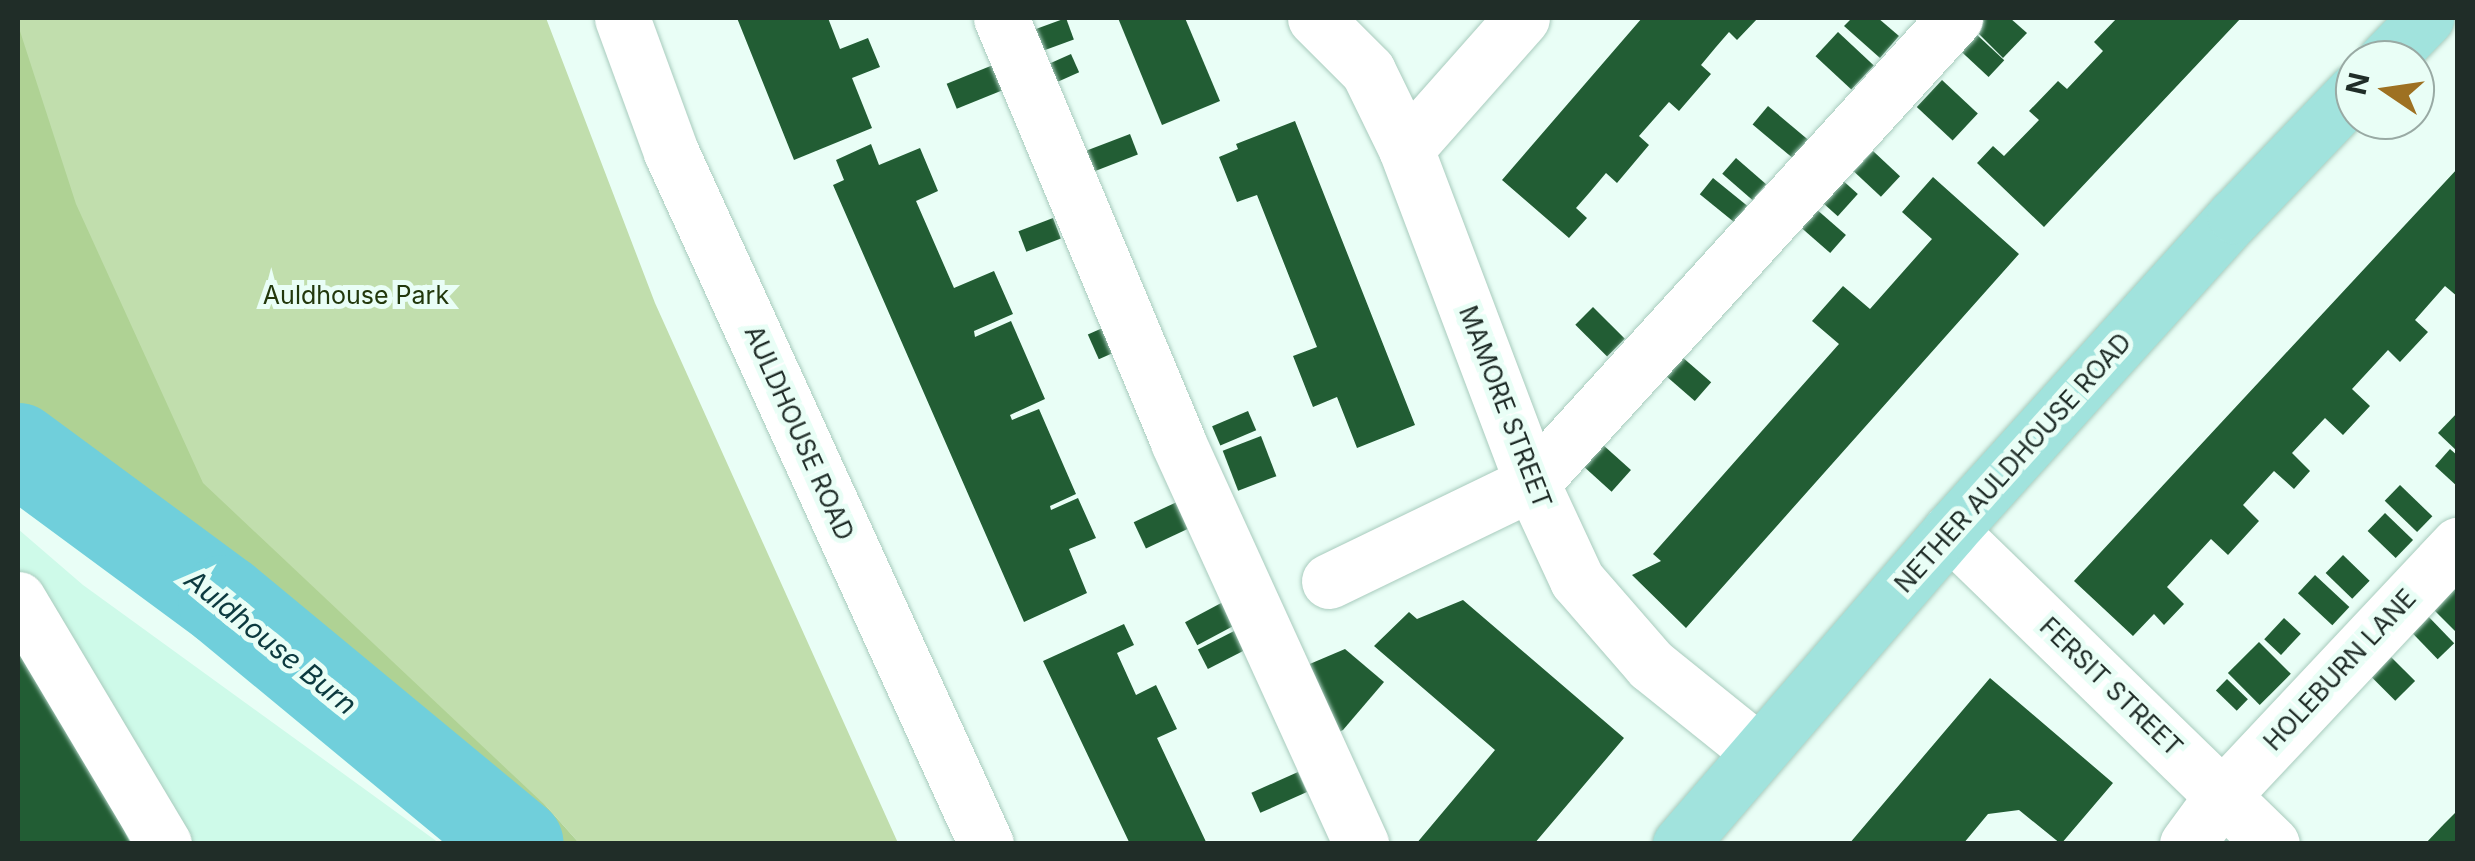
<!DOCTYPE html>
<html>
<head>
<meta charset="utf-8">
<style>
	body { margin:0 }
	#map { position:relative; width:2475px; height:861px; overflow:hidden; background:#e9fef6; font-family:Inter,sans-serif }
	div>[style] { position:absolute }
	.built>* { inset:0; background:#cefae9 }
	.green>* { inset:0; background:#c1dead }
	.forest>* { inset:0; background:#afd294 }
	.river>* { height:92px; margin:-46px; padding:0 46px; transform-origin:46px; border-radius:46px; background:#70cfdb }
	.building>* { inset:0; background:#225d34; transform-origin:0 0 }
	.roads { filter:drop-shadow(0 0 2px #a8cbbd) drop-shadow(0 0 2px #a8cbbd) }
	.minor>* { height:55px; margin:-27.5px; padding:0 27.5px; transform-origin:27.5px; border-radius:27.5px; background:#fff }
	.major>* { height:55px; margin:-27.5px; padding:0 27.5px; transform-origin:27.5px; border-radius:27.5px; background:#a1e3dd }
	span { translate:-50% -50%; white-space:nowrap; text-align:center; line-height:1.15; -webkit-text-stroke:10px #e9fef6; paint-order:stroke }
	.park-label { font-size:25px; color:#22380c }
	.street-label { font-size:25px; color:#202d28 }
	.water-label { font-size:28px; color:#0c3a3f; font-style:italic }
	.frame { position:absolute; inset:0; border:20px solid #202d28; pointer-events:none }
	.north { position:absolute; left:2335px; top:40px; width:100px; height:100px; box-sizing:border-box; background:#e9fef6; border:2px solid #99aaa4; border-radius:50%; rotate:283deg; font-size:28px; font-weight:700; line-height:40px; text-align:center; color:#202d28 }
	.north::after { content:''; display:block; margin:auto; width:35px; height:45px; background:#9e7122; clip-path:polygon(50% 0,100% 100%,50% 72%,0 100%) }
</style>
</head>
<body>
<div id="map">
	<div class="built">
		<div style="clip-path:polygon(18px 529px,83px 585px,439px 843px,18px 843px)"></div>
	</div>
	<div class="green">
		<div style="clip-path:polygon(18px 18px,546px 18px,655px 303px,898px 843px,579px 843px,547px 807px,18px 386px)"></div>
	</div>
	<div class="forest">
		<div style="clip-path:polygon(18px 25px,76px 204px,203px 483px,547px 807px,579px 843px,460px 843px,366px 738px,18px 479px)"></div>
	</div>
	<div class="river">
		<div style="left:18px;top:449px;width:256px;rotate:36.4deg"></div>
		<div style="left:224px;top:601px;width:381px;rotate:39.6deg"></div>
	</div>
	<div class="building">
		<div style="clip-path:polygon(737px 18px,828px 18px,840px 49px,868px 38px,880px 67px,852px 78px,872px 128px,794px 160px)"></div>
		<div style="left:1066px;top:18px;width:23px;height:40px;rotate:70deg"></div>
		<div style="clip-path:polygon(1118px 18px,1185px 18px,1220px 101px,1162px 125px)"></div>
		<div style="clip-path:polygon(1642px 18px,1758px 18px,1737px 40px,1729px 32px,1716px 47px,1701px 65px,1711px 74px,1679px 111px,1669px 102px,1639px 136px,1649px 145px,1617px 183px,1606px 173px,1590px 192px,1576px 208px,1587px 218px,1569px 238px,1502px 180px)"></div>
		<div style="clip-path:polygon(1852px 18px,1878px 18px,1899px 36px,1880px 58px,1844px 26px)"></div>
		<div style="clip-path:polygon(1980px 18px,2010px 18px,2027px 33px,2003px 58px,1972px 27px)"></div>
		<div style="clip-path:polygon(2117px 18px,2241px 18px,2044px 227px,1977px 163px,1993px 146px,2004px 156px,2039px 120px,2029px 111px,2058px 81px,2067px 89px,2103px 51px,2094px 42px)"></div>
		<div style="left:1838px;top:32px;width:49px;height:33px;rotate:43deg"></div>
		<div style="left:1975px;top:33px;width:40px;height:23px;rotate:43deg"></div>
		<div style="left:1071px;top:54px;width:20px;height:35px;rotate:66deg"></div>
		<div style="left:993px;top:65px;width:27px;height:50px;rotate:68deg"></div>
		<div style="left:1942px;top:80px;width:49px;height:37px;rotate:43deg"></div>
		<div style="left:1768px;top:106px;width:52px;height:24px;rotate:40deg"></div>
		<div style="clip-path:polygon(1295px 121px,1415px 425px,1357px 448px,1337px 397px,1313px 407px,1293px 356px,1317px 347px,1257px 195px,1237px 202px,1219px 157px,1238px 149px,1236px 144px)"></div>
		<div style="left:1130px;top:134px;width:22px;height:47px;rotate:69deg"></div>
		<div style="clip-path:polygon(871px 144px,879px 165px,920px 148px,938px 191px,916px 201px,954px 288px,994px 271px,1013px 314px,974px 331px,975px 337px,1011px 321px,1045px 399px,1010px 415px,1012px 420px,1039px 409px,1076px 494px,1050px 506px,1051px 510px,1078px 498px,1096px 538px,1069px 549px,1087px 593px,1024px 622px,833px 185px,844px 180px,836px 160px)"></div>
		<div style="left:1873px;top:151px;width:37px;height:28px;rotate:43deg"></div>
		<div style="left:1736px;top:158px;width:40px;height:21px;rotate:41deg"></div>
		<div style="clip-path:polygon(2458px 168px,2458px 297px,2445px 286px,2415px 320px,2428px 332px,2400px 362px,2388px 350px,2352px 389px,2370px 406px,2343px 435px,2325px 418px,2292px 453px,2310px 471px,2294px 489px,2274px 471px,2243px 505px,2259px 521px,2228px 555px,2211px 539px,2167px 587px,2184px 604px,2164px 625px,2154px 614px,2133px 636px,2074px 581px)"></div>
		<div style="clip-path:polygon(1933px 177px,2019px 254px,1686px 628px,1632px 575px,1661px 561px,1653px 554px,1839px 344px,1812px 321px,1843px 286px,1870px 309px,1932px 239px,1902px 212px)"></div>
		<div style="left:1713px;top:178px;width:44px;height:21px;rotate:39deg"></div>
		<div style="left:1840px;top:178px;width:24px;height:30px;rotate:42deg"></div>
		<div style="left:1815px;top:208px;width:41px;height:24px;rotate:41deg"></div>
		<div style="left:1053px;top:218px;width:22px;height:37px;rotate:69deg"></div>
		<div style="left:1593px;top:307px;width:45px;height:25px;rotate:45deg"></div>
		<div style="left:1107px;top:326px;width:27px;height:21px;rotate:66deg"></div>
		<div style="left:1681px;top:356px;width:40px;height:25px;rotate:41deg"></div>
		<div style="left:1248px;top:411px;width:21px;height:39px;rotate:67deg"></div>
		<div style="clip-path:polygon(2458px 412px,2458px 452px,2438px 433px)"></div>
		<div style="left:1261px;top:436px;width:43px;height:41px;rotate:69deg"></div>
		<div style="left:1602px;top:444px;width:39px;height:29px;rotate:42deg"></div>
		<div style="clip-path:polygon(2450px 449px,2458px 456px,2458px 487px,2435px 466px)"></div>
		<div style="left:2400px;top:485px;width:45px;height:22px;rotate:44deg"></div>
		<div style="left:1179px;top:501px;width:29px;height:50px;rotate:65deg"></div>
		<div style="left:2385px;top:513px;width:39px;height:25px;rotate:44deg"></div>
		<div style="left:2343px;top:555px;width:37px;height:25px;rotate:44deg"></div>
		<div style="left:2315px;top:575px;width:47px;height:25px;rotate:43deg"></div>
		<div style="clip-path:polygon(2458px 583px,2458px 634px,2432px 608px)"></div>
		<div style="clip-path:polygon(1463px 600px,1624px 738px,1534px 844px,1416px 844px,1495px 750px,1374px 646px,1409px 612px,1417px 619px)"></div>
		<div style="left:1223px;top:602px;width:26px;height:43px;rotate:62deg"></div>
		<div style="left:2425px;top:613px;width:42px;height:23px;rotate:46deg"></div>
		<div style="left:2284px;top:618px;width:23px;height:29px;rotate:43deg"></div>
		<div style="clip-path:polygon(1124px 624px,1134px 645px,1117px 653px,1136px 695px,1156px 685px,1177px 729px,1157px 738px,1207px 844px,1130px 844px,1043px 661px)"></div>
		<div style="clip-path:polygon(18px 629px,106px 795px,131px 844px,18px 844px)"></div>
		<div style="left:1238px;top:629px;width:22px;height:45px;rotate:63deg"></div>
		<div style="left:2259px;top:642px;width:45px;height:44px;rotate:45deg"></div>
		<div style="left:2379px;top:645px;width:51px;height:28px;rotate:45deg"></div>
		<div style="clip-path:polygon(1345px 649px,1384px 682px,1343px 730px,1335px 734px,1305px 666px)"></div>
		<div style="clip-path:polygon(1990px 678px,2113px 783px,2061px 844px,2019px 810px,1988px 814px,1963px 844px,1849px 844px)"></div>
		<div style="left:2227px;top:679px;width:29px;height:16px;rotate:44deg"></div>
		<div style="left:1298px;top:772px;width:22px;height:51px;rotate:66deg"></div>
		<div style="clip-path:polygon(2458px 810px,2458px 844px,2425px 844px,2444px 824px)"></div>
	</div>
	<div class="roads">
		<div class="minor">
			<div style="left:622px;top:18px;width:143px;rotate:69.9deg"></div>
			<div style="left:671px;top:152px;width:760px;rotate:65.52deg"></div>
			<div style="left:1001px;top:18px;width:459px;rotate:67.3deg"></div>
			<div style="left:1178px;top:442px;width:442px;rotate:65.5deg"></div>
			<div style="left:1315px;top:18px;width:75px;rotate:45deg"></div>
			<div style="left:1368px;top:71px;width:87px;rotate:64deg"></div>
			<div style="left:1406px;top:149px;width:357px;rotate:69.3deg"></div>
			<div style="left:1532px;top:483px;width:107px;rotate:65.1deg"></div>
			<div style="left:1577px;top:580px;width:113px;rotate:49deg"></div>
			<div style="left:1651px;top:665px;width:137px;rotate:38.8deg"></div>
			<div style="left:1406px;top:149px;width:175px;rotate:-48.5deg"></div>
			<div style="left:1950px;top:531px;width:449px;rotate:44.2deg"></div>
			<div style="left:1329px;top:581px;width:225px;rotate:-25.8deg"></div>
			<div style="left:1532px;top:483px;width:629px;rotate:-47.71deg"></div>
			<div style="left:18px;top:599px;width:285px;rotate:59.2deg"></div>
			<div style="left:2187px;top:844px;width:59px;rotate:-53.9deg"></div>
			<div style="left:2222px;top:796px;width:345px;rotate:-46.8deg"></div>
		</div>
		<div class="major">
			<div style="left:2385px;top:60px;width:59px;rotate:-45.7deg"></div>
			<div style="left:1680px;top:844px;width:413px;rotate:-49.2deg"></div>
			<div style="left:1950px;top:531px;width:425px;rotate:-47.9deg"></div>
			<div style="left:2235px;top:216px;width:173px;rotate:-46.2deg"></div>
		</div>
	</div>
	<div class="park-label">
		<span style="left:356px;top:295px">Auldhouse Park</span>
	</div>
	<div class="street-label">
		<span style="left:1505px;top:407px;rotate:69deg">MAMORE STREET</span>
		<span style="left:799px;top:433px;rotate:66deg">AULDHOUSE ROAD</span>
		<span style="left:2013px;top:463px;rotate:-48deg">NETHER AULDHOUSE ROAD</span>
		<span style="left:2340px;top:670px;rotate:-47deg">HOLEBURN LANE</span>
		<span style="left:2111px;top:687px;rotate:44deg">FERSIT STREET</span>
	</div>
	<div class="water-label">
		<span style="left:271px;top:642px;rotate:39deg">Auldhouse Burn</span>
	</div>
	<div class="frame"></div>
	<div class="north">N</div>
</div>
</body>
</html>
